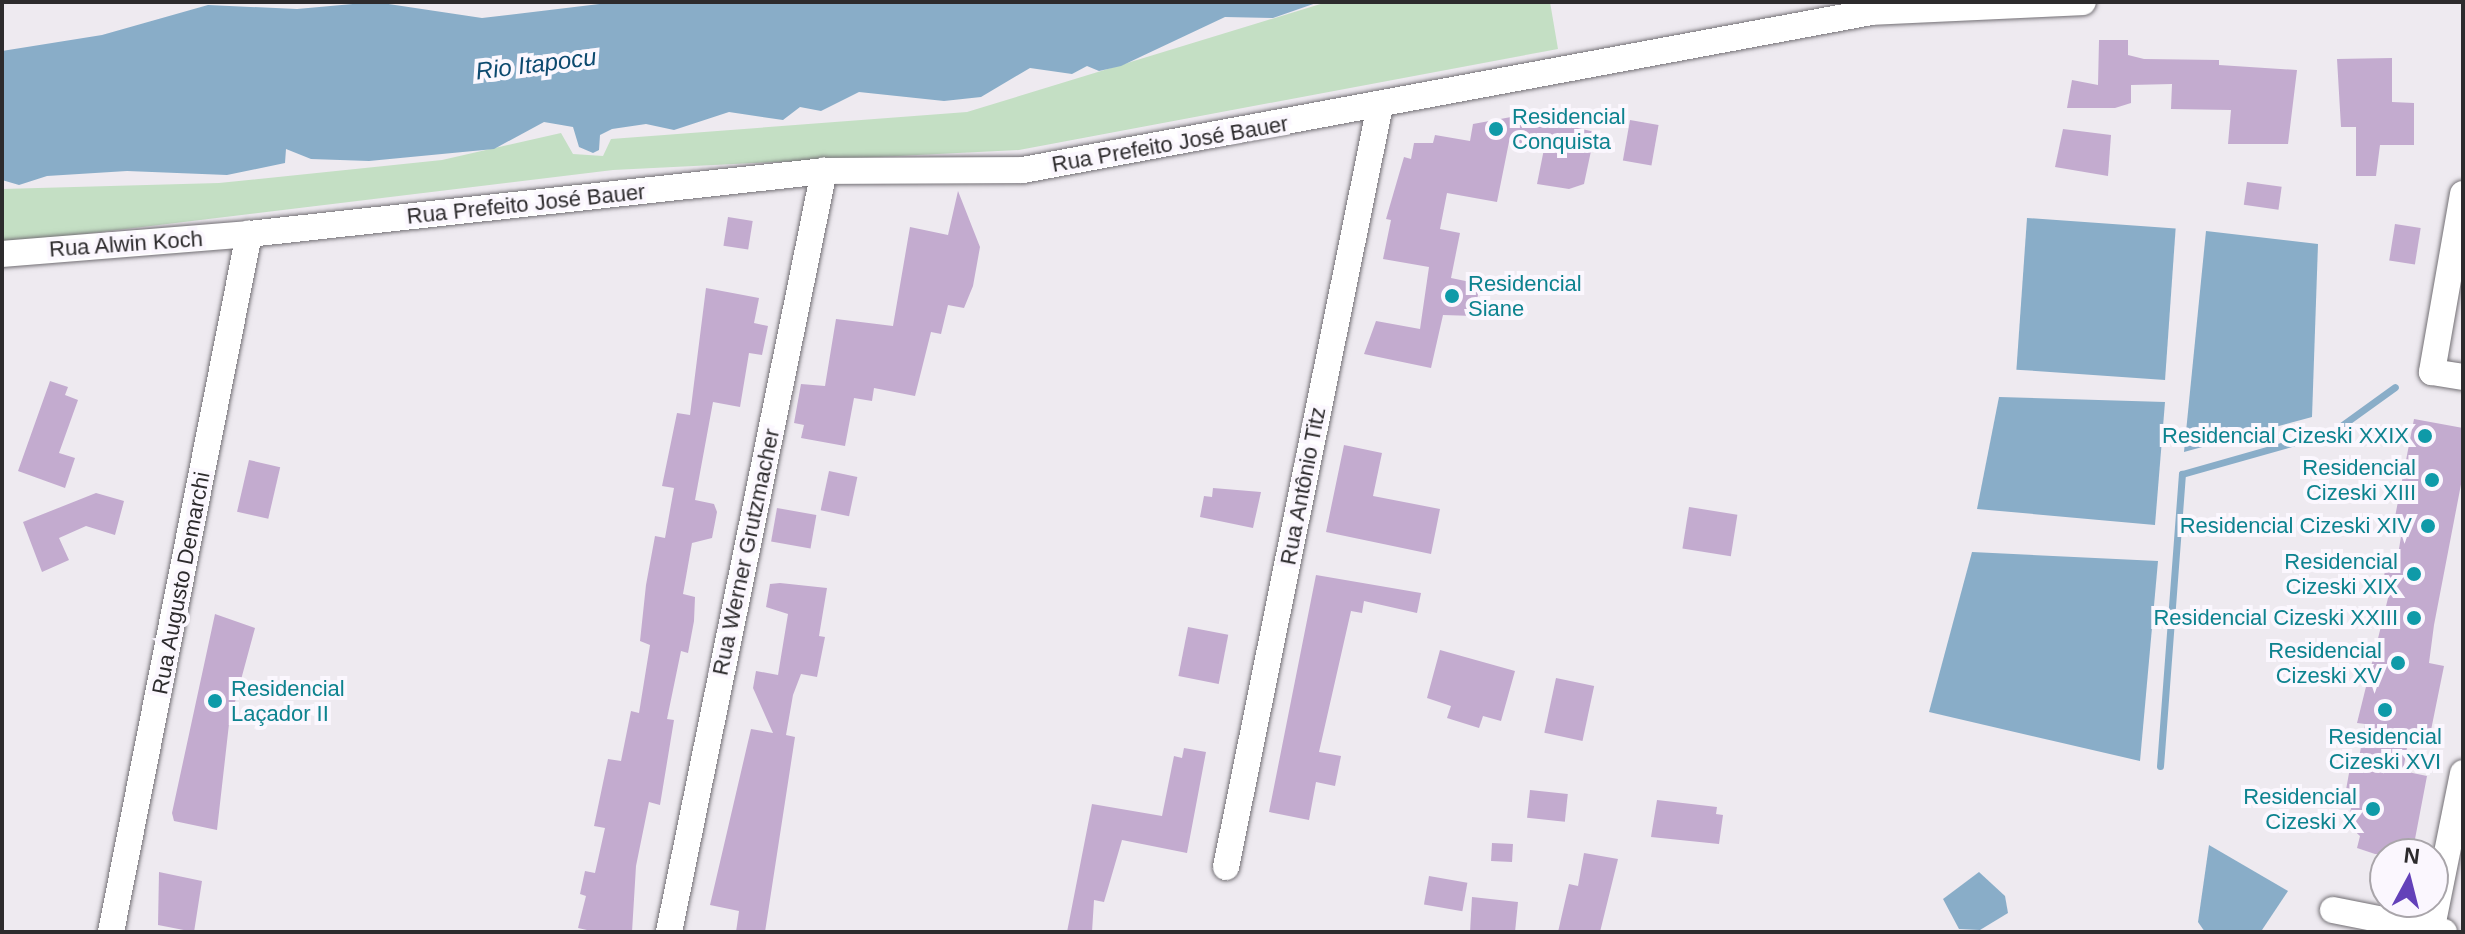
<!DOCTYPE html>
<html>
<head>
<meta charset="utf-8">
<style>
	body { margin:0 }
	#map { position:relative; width:2465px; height:934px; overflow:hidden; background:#eeeaf0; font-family:Arial,sans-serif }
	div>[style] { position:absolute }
	.green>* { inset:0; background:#c4dfc4 }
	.water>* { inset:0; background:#89adc8; transform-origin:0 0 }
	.stream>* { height:7px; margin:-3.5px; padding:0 3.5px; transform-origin:3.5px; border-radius:3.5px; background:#89adc8 }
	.building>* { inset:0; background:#c3abcf; transform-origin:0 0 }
	.roads { filter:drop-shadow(0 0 2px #726f74) drop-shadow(0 0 2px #726f74) }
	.minor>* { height:26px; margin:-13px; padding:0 13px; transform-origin:13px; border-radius:13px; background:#fff }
	.dots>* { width:22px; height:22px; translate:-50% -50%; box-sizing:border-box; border:4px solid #fbf7fe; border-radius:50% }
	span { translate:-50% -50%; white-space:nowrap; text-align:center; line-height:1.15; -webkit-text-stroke:8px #fbf7fe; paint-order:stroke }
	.culture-label { font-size:22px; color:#0d838f }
	.left { translate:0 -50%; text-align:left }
	.right { translate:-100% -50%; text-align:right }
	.street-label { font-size:22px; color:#2d2b2d }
	.water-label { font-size:24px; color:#0d4a6f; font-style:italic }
	.frame { position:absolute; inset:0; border:4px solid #2d2b2d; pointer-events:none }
	.north { position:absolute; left:2369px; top:838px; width:80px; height:80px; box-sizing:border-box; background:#fbf7fe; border:2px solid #a9a5aa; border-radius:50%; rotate:7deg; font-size:22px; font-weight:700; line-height:32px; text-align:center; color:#2d2b2d }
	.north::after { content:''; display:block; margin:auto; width:28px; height:36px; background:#6341b9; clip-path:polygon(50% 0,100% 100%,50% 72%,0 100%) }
</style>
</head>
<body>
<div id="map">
	<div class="green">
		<div style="clip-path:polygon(1327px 2px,1550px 2px,1558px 49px,1019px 150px,613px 170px,2px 244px,2px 189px,219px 183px,442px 160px,561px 133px,573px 154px,603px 156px,611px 139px,967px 112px)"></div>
	</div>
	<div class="water">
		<div style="clip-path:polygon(375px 2px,482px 18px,616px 2px,1319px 2px,1273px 18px,1225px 17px,1121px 66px,1099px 71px,1087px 66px,1072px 74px,1030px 68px,981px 97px,944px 101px,859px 92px,821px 111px,800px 107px,783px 120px,729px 112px,674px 130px,646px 124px,612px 129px,600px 135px,599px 150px,593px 153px,579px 147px,573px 127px,544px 122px,494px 149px,369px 161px,311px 159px,286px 149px,285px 163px,227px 175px,127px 171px,47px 176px,19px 185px,2px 180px,2px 51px,102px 35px,208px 5px,297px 9px)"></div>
		<div style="left:2027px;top:218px;width:149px;height:152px;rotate:4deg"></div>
		<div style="clip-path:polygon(2206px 231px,2318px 244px,2312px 417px,2184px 452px)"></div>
		<div style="clip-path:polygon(1999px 397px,2165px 402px,2155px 525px,1977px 509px)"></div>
		<div style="clip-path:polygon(1972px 552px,2158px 561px,2140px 761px,1929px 712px)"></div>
		<div style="clip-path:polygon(2209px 845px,2288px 891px,2262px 930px,2205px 932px,2198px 922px)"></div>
		<div style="clip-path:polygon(1979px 872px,2005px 896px,2008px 913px,1980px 930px,1959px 929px,1943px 899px)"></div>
	</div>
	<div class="stream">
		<div style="left:2160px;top:766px;width:293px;rotate:-85.7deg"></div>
		<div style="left:2182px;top:474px;width:158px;rotate:-15.8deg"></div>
		<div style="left:2334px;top:431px;width:75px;rotate:-35.8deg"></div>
	</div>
	<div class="building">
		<div style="clip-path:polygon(2099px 40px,2128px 40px,2128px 55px,2144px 59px,2219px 60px,2219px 65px,2297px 70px,2288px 144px,2228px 144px,2231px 110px,2171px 109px,2172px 84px,2131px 85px,2131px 103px,2115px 108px,2067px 108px,2072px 80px,2098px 85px)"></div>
		<div style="clip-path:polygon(2392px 58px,2392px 102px,2414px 103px,2414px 145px,2380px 145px,2376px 176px,2356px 176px,2356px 127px,2341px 127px,2337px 59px)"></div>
		<div style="clip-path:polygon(1522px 115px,1595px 132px,1584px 184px,1569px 189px,1537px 184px,1544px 149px,1509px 142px,1497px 202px,1447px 193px,1440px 229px,1460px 233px,1451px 278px,1480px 284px,1474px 316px,1443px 315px,1431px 368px,1364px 354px,1376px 321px,1420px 329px,1429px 267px,1383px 259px,1391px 220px,1386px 219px,1404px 157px,1411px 159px,1414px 143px,1433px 143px,1435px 135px,1470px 141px,1473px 124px)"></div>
		<div style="left:1630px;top:120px;width:29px;height:41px;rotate:10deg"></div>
		<div style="clip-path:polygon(2063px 129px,2111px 135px,2108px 176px,2055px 167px)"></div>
		<div style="left:2247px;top:182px;width:35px;height:23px;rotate:8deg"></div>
		<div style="clip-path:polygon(958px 191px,980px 247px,973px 286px,964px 308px,948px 305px,941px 334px,931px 332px,915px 396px,874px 388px,872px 401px,854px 398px,845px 446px,801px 438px,804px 425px,794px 423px,801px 384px,825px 386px,836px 319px,893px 326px,910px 227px,948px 235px)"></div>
		<div style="left:728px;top:217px;width:25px;height:29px;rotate:9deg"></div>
		<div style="left:2395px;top:224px;width:26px;height:37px;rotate:9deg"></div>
		<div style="clip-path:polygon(706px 288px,759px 298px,754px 323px,768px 326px,762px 355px,749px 353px,740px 407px,713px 402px,695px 500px,714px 504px,717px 512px,712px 538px,692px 543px,683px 594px,695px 597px,694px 621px,688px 653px,681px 651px,667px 719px,674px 720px,660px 805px,649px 802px,636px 866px,632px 932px,596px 932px,578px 928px,586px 896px,580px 894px,585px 871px,595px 873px,605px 828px,594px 826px,608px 759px,621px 761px,631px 711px,639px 713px,650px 645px,640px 641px,646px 585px,655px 536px,665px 538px,674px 488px,662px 486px,677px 413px,690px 415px)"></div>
		<div style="clip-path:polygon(50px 381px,68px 387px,65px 395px,78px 400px,59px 453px,75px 458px,65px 488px,18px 471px)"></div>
		<div style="clip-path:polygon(2414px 419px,2463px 428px,2463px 474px,2434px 625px,2429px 663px,2444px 666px,2429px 740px,2409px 736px,2403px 771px,2427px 776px,2415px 839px,2409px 838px,2406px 854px,2375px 854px,2357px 848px,2360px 836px,2348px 825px,2352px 802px,2344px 801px,2351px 762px,2358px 764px,2365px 724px,2357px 723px,2390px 590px,2382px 588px,2386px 565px,2394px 566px,2398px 555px,2404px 518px,2395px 517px)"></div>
		<div style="clip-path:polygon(1344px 445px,1382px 453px,1373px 496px,1440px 509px,1431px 554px,1326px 532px)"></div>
		<div style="left:249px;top:460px;width:32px;height:53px;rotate:13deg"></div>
		<div style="left:829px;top:471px;width:29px;height:40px;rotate:12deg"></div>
		<div style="clip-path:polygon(1213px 488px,1261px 492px,1253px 528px,1200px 517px,1204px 496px,1212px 497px)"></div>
		<div style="clip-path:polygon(96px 493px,124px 501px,115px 535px,86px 526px,59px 538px,69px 560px,42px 572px,23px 522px)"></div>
		<div style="left:1689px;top:507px;width:49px;height:42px;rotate:9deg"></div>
		<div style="left:777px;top:508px;width:40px;height:34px;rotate:10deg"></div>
		<div style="clip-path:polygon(1316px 575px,1421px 593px,1417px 613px,1364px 601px,1362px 613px,1351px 611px,1319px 752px,1341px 756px,1335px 786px,1316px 782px,1309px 820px,1269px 812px)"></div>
		<div style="clip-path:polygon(780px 583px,827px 588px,819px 636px,825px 637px,817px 677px,801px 674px,793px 695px,786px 735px,795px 737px,765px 932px,736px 932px,739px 911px,710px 905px,751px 729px,773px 733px,753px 688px,756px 671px,778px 675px,788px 614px,766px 607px,770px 584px)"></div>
		<div style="clip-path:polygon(215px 614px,255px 628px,229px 724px,217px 830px,174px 821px,172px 813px)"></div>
		<div style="left:1188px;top:627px;width:41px;height:50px;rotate:11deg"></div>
		<div style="clip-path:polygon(1440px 650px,1515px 671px,1501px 721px,1483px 716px,1479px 728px,1447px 718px,1451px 706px,1427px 698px)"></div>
		<div style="left:1556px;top:678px;width:39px;height:56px;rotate:12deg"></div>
		<div style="clip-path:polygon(1184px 748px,1206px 752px,1187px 853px,1122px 840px,1104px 902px,1094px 900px,1092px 932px,1067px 932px,1092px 804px,1162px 816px,1174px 756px,1182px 758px)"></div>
		<div style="left:1530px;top:790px;width:38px;height:28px;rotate:6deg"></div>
		<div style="clip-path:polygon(1657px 800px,1717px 807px,1716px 814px,1723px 815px,1719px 844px,1651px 837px)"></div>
		<div style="left:1492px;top:843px;width:21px;height:18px;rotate:3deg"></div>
		<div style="clip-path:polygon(1584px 853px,1618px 859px,1600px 932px,1558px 932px,1569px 884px,1578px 886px)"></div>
		<div style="clip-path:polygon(159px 872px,202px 881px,194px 932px,158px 925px)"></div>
		<div style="left:1429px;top:876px;width:39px;height:29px;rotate:10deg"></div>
		<div style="clip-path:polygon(1472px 897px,1518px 902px,1515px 932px,1470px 932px)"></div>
	</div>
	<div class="roads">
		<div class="minor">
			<div style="left:2463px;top:194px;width:181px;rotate:99.9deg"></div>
			<div style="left:2432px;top:372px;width:31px;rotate:9deg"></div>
			<div style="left:2px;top:254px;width:248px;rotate:-4.6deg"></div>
			<div style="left:249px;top:234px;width:578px;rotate:-6.25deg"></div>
			<div style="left:824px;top:171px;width:199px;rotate:-0.3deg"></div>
			<div style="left:1023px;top:170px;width:863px;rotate:-10.55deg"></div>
			<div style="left:1871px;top:12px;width:212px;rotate:-2.7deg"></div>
			<div style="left:1226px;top:867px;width:777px;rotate:-78.57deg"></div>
			<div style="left:2333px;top:910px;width:113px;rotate:11.2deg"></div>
			<div style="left:111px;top:932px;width:712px;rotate:-78.82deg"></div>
			<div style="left:669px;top:932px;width:777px;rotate:-78.49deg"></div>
			<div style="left:2431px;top:932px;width:162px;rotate:-78.6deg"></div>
		</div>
	</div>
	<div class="dots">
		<div style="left:1496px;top:129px;background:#0f9aa8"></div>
		<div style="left:1452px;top:296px;background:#0f9aa8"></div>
		<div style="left:2425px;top:436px;background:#0f9aa8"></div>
		<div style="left:2432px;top:480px;background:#0f9aa8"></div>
		<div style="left:2428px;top:526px;background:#0f9aa8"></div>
		<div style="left:2414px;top:574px;background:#0f9aa8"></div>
		<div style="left:2414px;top:618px;background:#0f9aa8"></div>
		<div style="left:2398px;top:663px;background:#0f9aa8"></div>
		<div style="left:215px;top:701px;background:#0f9aa8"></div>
		<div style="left:2385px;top:710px;background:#0f9aa8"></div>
		<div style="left:2373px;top:809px;background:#0f9aa8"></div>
	</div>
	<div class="culture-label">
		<span class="left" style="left:1512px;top:129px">Residencial<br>Conquista</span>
		<span class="left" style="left:1468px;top:296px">Residencial<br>Siane</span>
		<span class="right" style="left:2409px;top:436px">Residencial Cizeski XXIX</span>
		<span class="right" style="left:2416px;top:480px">Residencial<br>Cizeski XIII</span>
		<span class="right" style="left:2412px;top:526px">Residencial Cizeski XIV</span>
		<span class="right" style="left:2398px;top:574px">Residencial<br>Cizeski XIX</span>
		<span class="right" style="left:2398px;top:618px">Residencial Cizeski XXIII</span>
		<span class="right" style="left:2382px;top:663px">Residencial<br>Cizeski XV</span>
		<span class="left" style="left:231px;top:701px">Residencial<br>Laçador II</span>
		<span style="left:2385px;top:749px">Residencial<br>Cizeski XVI</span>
		<span class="right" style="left:2357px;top:809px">Residencial<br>Cizeski X</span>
	</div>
	<div class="street-label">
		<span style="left:1170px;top:144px;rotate:-10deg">Rua Prefeito José Bauer</span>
		<span style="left:526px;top:204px;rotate:-6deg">Rua Prefeito José Bauer</span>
		<span style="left:126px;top:244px;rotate:-4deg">Rua Alwin Koch</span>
		<span style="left:1303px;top:486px;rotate:-79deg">Rua Antônio Titz</span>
		<span style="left:746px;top:552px;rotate:-78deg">Rua Werner Grutzmacher</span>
		<span style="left:181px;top:583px;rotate:-79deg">Rua Augusto Demarchi</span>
	</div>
	<div class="water-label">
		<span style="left:536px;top:64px;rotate:-7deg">Rio Itapocu</span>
	</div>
	<div class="frame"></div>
	<div class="north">N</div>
</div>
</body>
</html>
